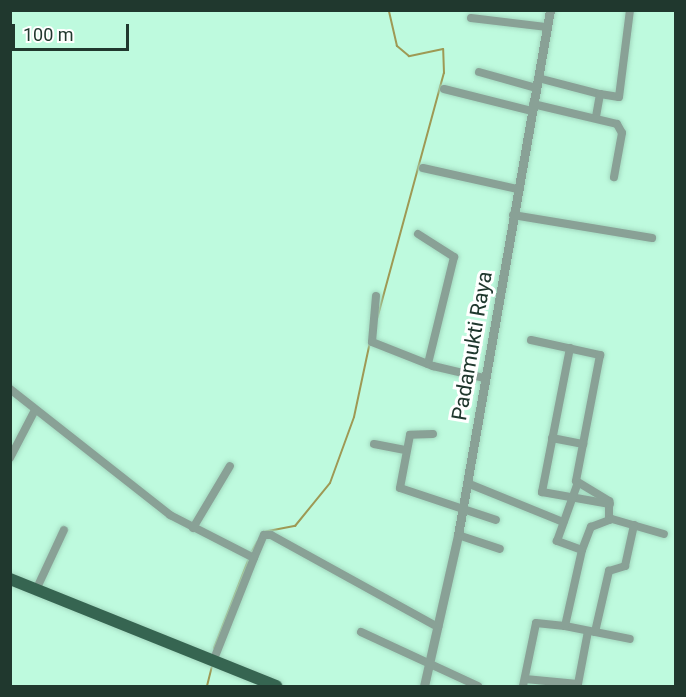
<!DOCTYPE html>
<html>
<head>
<meta charset="utf-8">
<style>
	body { margin:0 }
	#map { position:relative; width:686px; height:697px; overflow:hidden; background:#befade; font-family:Roboto,sans-serif }
	div>[style] { position:absolute }
	.stream>* { height:2px; margin:-1px; padding:0 1px; transform-origin:1px; border-radius:1px; background:#9e9954 }
	.roads { filter:drop-shadow(0 0 2px #a2d7be) drop-shadow(0 0 2px #a2d7be) }
	.minor>* { height:8px; margin:-4px; padding:0 4px; transform-origin:4px; border-radius:4px; background:#89a196 }
	.tertiary>* { height:9px; margin:-4.5px; padding:0 4.5px; transform-origin:4.5px; border-radius:4.5px; background:#89a196 }
	.primary>* { height:12px; margin:-6px; padding:0 6px; transform-origin:6px; border-radius:6px; background:#366551 }
	span { translate:-50% -50%; white-space:nowrap; text-align:center; line-height:1.15; -webkit-text-stroke:6px #fff; paint-order:stroke }
	.street-label { font-size:21px; color:#20382e }
	.frame { position:absolute; inset:0; border:12px solid #20382e; pointer-events:none }
	.scale { position:absolute; left:12px; top:24px; width:117px; height:27px; box-sizing:border-box; border:3px solid #20382e; border-top:0; padding-left:8px; font-size:18px; line-height:21px; white-space:nowrap; color:#20382e; -webkit-text-stroke:4px #fff; paint-order:stroke }
</style>
</head>
<body>
<div id="map">
	<div class="stream">
		<div style="left:377px;top:319px;width:255px;rotate:-74.8deg"></div>
		<div style="left:444px;top:73px;width:24px;rotate:-92deg"></div>
		<div style="left:443px;top:49px;width:35px;rotate:168deg"></div>
		<div style="left:409px;top:56px;width:16px;rotate:-140deg"></div>
		<div style="left:397px;top:46px;width:37px;rotate:-103deg"></div>
		<div style="left:263px;top:532px;width:33px;rotate:-11deg"></div>
		<div style="left:295px;top:526px;width:55px;rotate:-50.9deg"></div>
		<div style="left:330px;top:483px;width:70px;rotate:-70deg"></div>
		<div style="left:354px;top:417px;width:77px;rotate:-78deg"></div>
		<div style="left:251px;top:553px;width:13px;rotate:-61deg"></div>
		<div style="left:214px;top:648px;width:97px;rotate:-68.7deg"></div>
		<div style="left:207px;top:686px;width:21px;rotate:-76deg"></div>
	</div>
	<div class="roads">
		<div class="minor">
			<div style="left:471px;top:18px;width:77px;rotate:6.8deg"></div>
			<div style="left:479px;top:72px;width:59px;rotate:15.7deg"></div>
			<div style="left:538px;top:78px;width:64px;rotate:14.5deg"></div>
			<div style="left:600px;top:94px;width:23px;rotate:100deg"></div>
			<div style="left:444px;top:89px;width:91px;rotate:14deg"></div>
			<div style="left:600px;top:94px;width:19px;rotate:9deg"></div>
			<div style="left:619px;top:97px;width:88px;rotate:-82.8deg"></div>
			<div style="left:533px;top:104px;width:86px;rotate:13.4deg"></div>
			<div style="left:617px;top:124px;width:10px;rotate:61deg"></div>
			<div style="left:622px;top:133px;width:45px;rotate:100.3deg"></div>
			<div style="left:423px;top:168px;width:96px;rotate:12.6deg"></div>
			<div style="left:513px;top:215px;width:141px;rotate:9.4deg"></div>
			<div style="left:418px;top:234px;width:43px;rotate:32.6deg"></div>
			<div style="left:454px;top:257px;width:110px;rotate:103.7deg"></div>
			<div style="left:376px;top:296px;width:46px;rotate:95deg"></div>
			<div style="left:372px;top:342px;width:66px;rotate:21.5deg"></div>
			<div style="left:433px;top:366px;width:52px;rotate:13.2deg"></div>
			<div style="left:531px;top:340px;width:71px;rotate:12.3deg"></div>
			<div style="left:600px;top:355px;width:128px;rotate:100.8deg"></div>
			<div style="left:576px;top:481px;width:39px;rotate:31deg"></div>
			<div style="left:609px;top:501px;width:19px;rotate:90deg"></div>
			<div style="left:570px;top:348px;width:147px;rotate:101deg"></div>
			<div style="left:542px;top:492px;width:69px;rotate:10deg"></div>
			<div style="left:10px;top:389px;width:204px;rotate:38.2deg"></div>
			<div style="left:170px;top:515px;width:94px;rotate:27.1deg"></div>
			<div style="left:254px;top:558px;width:25px;rotate:-67deg"></div>
			<div style="left:264px;top:535px;width:7px"></div>
			<div style="left:271px;top:535px;width:191px;rotate:28.9deg"></div>
			<div style="left:433px;top:434px;width:23px;rotate:178deg"></div>
			<div style="left:410px;top:435px;width:54px;rotate:100.7deg"></div>
			<div style="left:400px;top:488px;width:101px;rotate:18.4deg"></div>
			<div style="left:552px;top:438px;width:32px;rotate:11deg"></div>
			<div style="left:374px;top:444px;width:33px;rotate:11deg"></div>
			<div style="left:10px;top:458px;width:54px;rotate:-62.5deg"></div>
			<div style="left:467px;top:483px;width:104px;rotate:22.1deg"></div>
			<div style="left:193px;top:528px;width:72px;rotate:-59.2deg"></div>
			<div style="left:458px;top:535px;width:44px;rotate:18.4deg"></div>
			<div style="left:582px;top:550px;width:25px;rotate:-69deg"></div>
			<div style="left:591px;top:527px;width:22px;rotate:-21deg"></div>
			<div style="left:612px;top:519px;width:54px;rotate:16.1deg"></div>
			<div style="left:36px;top:590px;width:66px;rotate:-65deg"></div>
			<div style="left:565px;top:626px;width:66px;rotate:11.3deg"></div>
			<div style="left:361px;top:632px;width:129px;rotate:24.8deg"></div>
			<div style="left:595px;top:632px;width:63px;rotate:-77.1deg"></div>
			<div style="left:609px;top:571px;width:17px;rotate:-17deg"></div>
			<div style="left:625px;top:566px;width:42px;rotate:-77.6deg"></div>
			<div style="left:214px;top:659px;width:109px;rotate:-68.4deg"></div>
			<div style="left:525px;top:679px;width:53px;rotate:5.4deg"></div>
			<div style="left:578px;top:684px;width:54px;rotate:-79.3deg"></div>
			<div style="left:523px;top:686px;width:64px;rotate:-78.3deg"></div>
			<div style="left:536px;top:623px;width:29px;rotate:6deg"></div>
			<div style="left:565px;top:626px;width:78px;rotate:-77.4deg"></div>
			<div style="left:582px;top:550px;width:27px;rotate:-160deg"></div>
			<div style="left:557px;top:541px;width:59px;rotate:-70.3deg"></div>
		</div>
		<div class="tertiary">
			<div style="left:424px;top:686px;width:155px;rotate:-77.3deg"></div>
			<div style="left:458px;top:535px;width:533px;rotate:-80.06deg"></div>
		</div>
		<div class="primary">
			<div style="left:10px;top:579px;width:287px;rotate:21.9deg"></div>
		</div>
	</div>
	<div class="street-label">
		<span style="left:472px;top:346px;rotate:-80deg">Padamukti Raya</span>
	</div>
	<div class="frame"></div>
	<div class="scale">100 m</div>
</div>
</body>
</html>
